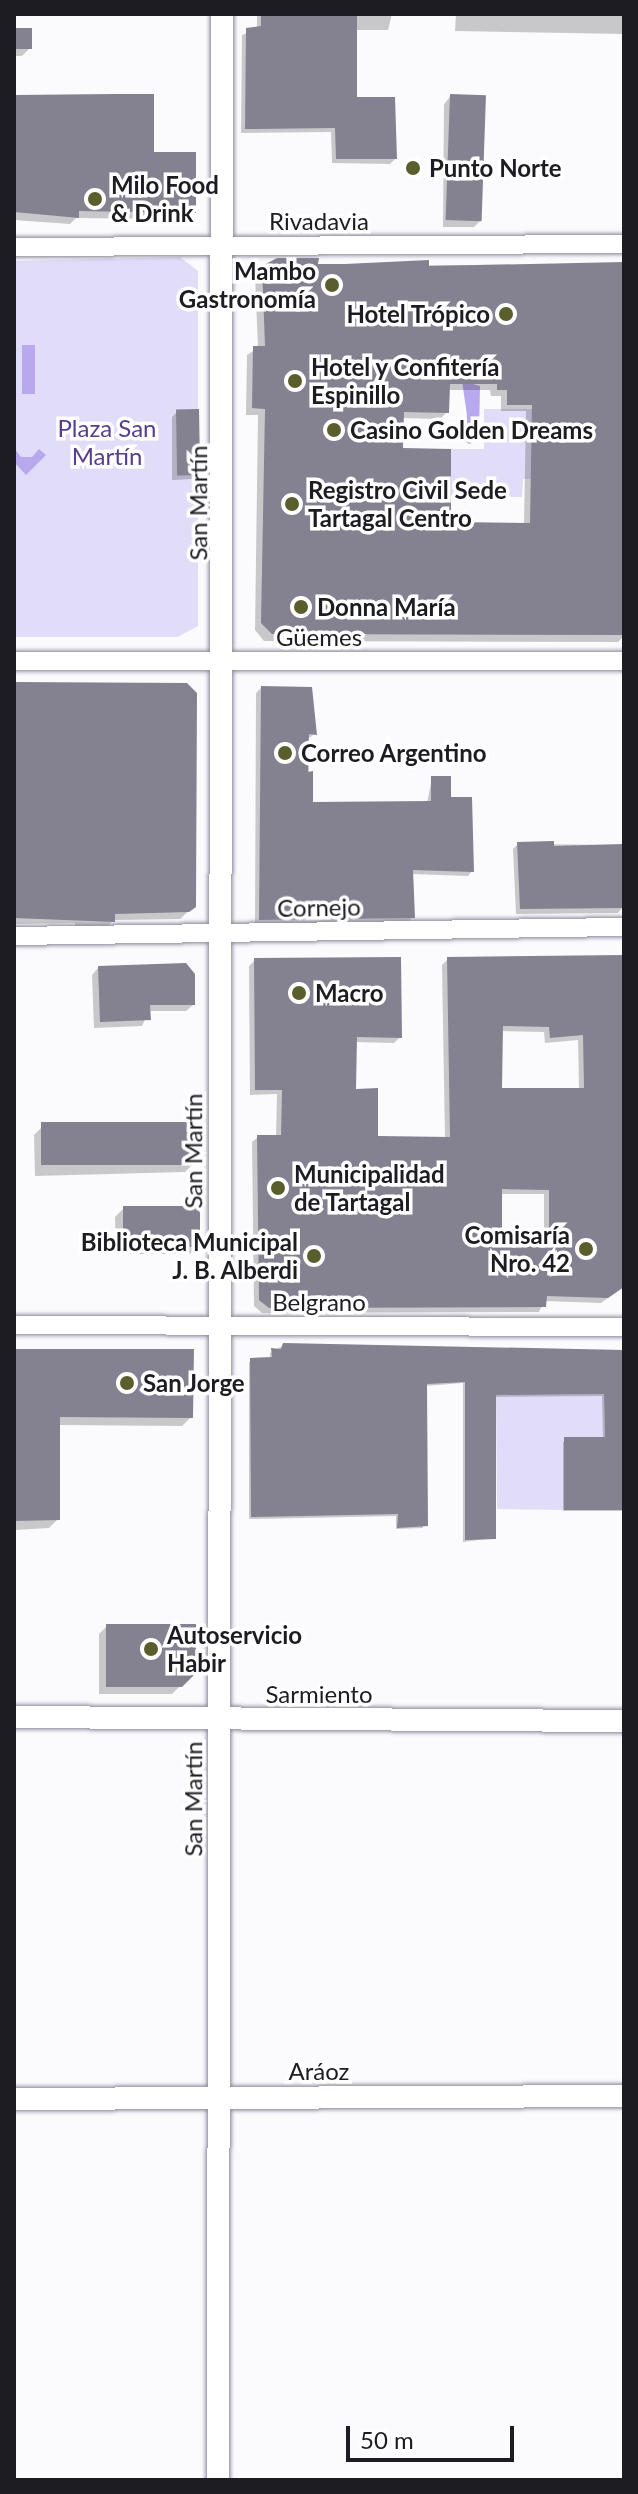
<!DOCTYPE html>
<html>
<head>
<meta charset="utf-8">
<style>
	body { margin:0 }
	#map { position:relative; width:638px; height:2494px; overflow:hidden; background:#fbfbfe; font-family:Lato,sans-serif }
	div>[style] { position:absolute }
	.green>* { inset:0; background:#e1dcf7 }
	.water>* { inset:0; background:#b8a9ee; transform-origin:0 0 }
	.shadow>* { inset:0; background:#0003 }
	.building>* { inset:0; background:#848191; transform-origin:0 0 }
	.roads { filter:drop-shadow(0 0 2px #8d8a9b) drop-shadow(0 0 2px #8d8a9b) }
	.minor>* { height:18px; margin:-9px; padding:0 9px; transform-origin:9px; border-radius:9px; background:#fff }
	.tertiary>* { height:22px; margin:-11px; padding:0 11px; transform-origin:11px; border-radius:11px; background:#fff }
	.dots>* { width:22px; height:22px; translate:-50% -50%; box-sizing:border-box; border:4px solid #fff; border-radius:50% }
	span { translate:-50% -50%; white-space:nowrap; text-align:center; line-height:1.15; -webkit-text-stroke:7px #fff; paint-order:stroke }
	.poi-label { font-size:24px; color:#1d1c22; font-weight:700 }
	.left { translate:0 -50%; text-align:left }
	.right { translate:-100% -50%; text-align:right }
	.street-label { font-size:24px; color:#1d1c22 }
	.park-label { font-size:24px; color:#563e8f }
	.frame { position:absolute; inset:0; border:16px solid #1d1c22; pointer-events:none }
	.scale { position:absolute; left:346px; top:2426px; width:168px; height:36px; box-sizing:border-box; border:4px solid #1d1c22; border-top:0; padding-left:10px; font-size:24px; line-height:28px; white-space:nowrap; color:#1d1c22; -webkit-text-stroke:6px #fff; paint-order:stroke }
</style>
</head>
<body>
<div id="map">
	<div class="green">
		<div style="clip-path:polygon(180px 257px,198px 271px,198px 626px,178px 637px,14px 637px,14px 261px)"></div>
		<div style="clip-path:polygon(484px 409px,532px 409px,532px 479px,523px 479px,522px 497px,451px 497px,451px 449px,484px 449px)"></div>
		<div style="clip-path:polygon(604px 1394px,605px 1437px,565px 1437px,564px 1510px,497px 1509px,496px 1395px)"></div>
	</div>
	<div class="water">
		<div style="left:22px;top:345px;width:13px;height:49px"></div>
		<div style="clip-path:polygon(462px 381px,480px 386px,479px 435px,470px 444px,456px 439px,467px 415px)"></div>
		<div style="clip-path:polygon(14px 448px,21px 457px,32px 457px,39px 449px,46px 455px,26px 475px,14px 462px)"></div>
	</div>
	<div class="shadow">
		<div style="clip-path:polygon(257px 14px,392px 14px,388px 30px,355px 30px,355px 100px,395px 159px,390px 164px,332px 163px,331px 132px,241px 133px,242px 35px,257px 29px)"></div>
		<div style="clip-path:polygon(456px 14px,624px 14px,624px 34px,455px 31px)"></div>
		<div style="clip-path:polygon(14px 30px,29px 49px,22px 56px,14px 56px)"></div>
		<div style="clip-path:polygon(451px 96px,481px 220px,474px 227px,443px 227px,444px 104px)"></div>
		<div style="clip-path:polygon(14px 98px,152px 154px,194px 212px,187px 219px,76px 218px,70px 224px,14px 220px)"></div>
		<div style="clip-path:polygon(evenodd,624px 264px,624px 636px,618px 642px,264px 641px,255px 630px,258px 415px,246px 415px,247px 355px,258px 348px,255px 275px,263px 267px,316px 266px,624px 264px,448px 390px,490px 390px,491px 396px,501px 396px,501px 411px,526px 411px,524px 525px,449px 524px,401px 450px,402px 418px,440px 419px,447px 412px,448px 390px)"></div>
		<div style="clip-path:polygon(177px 412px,198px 474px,193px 479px,172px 480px,172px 417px)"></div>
		<div style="clip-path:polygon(14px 684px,195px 694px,194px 906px,180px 919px,114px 920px,106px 928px,75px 929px,75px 923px,14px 924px)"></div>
		<div style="clip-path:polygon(261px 688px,315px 734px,307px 739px,311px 804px,427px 803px,432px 778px,449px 799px,472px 871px,468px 876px,412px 874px,413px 917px,408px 922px,255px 924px,256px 693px)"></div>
		<div style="clip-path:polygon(518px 844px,624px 845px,623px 907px,618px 913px,516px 914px,513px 849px)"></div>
		<div style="clip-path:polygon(evenodd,624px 957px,624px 1286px,601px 1303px,544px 1301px,539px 1312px,262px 1313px,254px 1306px,252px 1142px,258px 1137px,276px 1137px,277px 1094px,250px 1095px,249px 966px,255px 960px,400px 1037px,394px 1043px,355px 1042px,354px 1091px,376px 1138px,445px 1139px,442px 965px,448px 959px,624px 957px,501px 1031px,544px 1032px,545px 1043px,578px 1040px,579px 1090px,499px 1090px,501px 1031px,624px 957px,500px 1194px,544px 1194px,544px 1240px,500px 1239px,500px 1194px)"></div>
		<div style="clip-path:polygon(98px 968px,193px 1005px,186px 1011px,149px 1011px,142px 1026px,94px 1028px,92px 975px)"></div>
		<div style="clip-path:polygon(42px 1127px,193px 1164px,185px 1172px,35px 1176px,34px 1135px)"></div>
		<div style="clip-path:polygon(123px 1209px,198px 1246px,190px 1254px,116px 1254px,115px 1217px)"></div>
		<div style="clip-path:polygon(284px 1345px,624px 1353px,624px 1511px,563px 1511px,563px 1442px,603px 1439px,602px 1396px,494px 1397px,494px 1538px,463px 1542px,463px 1383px,425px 1386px,423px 1528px,396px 1529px,396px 1516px,249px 1519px,249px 1362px,270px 1359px,270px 1353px)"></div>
		<div style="clip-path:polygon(14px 1350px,191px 1417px,182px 1426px,58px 1425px,58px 1519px,49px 1528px,14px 1530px)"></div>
		<div style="clip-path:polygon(107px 1626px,194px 1672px,172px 1694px,99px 1694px,99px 1634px)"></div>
	</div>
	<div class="building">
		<div style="clip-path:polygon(261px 14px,357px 14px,357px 97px,395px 97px,397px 159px,336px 159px,335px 128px,245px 129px,246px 28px,261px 26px)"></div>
		<div style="left:14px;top:28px;width:18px;height:21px"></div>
		<div style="clip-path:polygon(115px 94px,154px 94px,154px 152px,196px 152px,196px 213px,79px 211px,79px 218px,14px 212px,14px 95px)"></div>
		<div style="left:450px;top:94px;width:36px;height:126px;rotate:2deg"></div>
		<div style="clip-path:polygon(evenodd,277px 258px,319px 258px,318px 264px,345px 264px,429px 260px,429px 266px,624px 262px,624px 635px,272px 634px,261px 623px,265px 409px,252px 408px,253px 346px,265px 346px,262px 266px,277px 258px,450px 384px,497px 384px,497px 390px,507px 390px,507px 405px,532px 405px,530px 523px,451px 522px,451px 449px,403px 448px,404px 412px,449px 413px,450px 384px)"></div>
		<div style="left:199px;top:409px;width:66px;height:23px;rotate:89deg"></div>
		<div style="clip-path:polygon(14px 682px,187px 683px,197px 693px,196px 907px,189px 912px,115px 914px,115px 922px,14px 918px)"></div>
		<div style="clip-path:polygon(261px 686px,312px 687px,317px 735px,309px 734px,308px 772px,313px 771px,313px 802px,431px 801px,431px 776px,451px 776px,451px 797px,472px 797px,474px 872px,413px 870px,415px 918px,259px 920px)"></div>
		<div style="clip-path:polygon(554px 841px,554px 846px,624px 844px,624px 908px,520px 909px,517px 842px)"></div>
		<div style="clip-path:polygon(evenodd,624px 955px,624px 1287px,608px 1298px,547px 1296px,546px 1307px,269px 1308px,259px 1300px,257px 1135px,281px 1135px,282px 1090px,255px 1090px,254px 958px,401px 957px,402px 1038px,357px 1037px,356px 1089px,378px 1088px,378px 1136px,450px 1137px,447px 957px,624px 955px,503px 1026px,549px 1027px,550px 1038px,583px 1035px,584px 1088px,502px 1088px,503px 1026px,624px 955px,502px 1189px,549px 1190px,549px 1238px,502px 1237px,502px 1189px)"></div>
		<div style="clip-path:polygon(186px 963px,195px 974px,195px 1005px,150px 1005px,151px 1020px,100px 1022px,98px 966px)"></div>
		<div style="left:195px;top:1122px;width:43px;height:154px;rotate:90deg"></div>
		<div style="left:200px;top:1206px;width:41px;height:77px;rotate:90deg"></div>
		<div style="clip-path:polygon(283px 1343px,624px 1350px,624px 1510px,564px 1510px,564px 1437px,605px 1437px,604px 1394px,496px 1395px,496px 1539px,465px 1540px,465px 1382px,427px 1384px,428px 1526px,397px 1528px,398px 1514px,251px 1517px,250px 1358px,272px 1357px,271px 1348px,281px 1349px)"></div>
		<div style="clip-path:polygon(14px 1349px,194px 1349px,193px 1418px,60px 1417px,60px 1520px,14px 1521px)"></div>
		<div style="clip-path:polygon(106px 1624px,196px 1624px,196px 1673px,182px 1687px,106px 1687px)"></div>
	</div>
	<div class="roads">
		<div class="minor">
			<div style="left:14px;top:247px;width:610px;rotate:-0.28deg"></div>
			<div style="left:14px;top:661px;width:610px"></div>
			<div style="left:14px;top:936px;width:610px;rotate:-0.85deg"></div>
			<div style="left:14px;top:1325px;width:610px;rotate:0.19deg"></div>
		</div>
		<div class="tertiary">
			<div style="left:14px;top:1717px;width:610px;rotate:0.38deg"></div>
			<div style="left:14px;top:2099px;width:610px;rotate:-0.28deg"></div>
			<div style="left:218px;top:2480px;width:2466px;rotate:-89.91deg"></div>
		</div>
	</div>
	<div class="dots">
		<div style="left:413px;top:168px;background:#595e2c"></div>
		<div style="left:95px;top:199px;background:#595e2c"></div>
		<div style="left:332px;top:285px;background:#595e2c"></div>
		<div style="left:506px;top:314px;background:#595e2c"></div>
		<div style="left:295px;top:381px;background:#595e2c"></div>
		<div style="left:334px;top:430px;background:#595e2c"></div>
		<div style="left:292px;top:504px;background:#595e2c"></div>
		<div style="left:301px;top:607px;background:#595e2c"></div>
		<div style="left:285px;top:753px;background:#595e2c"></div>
		<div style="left:299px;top:993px;background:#595e2c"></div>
		<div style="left:278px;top:1188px;background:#595e2c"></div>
		<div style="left:586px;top:1249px;background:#595e2c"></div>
		<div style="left:314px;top:1256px;background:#595e2c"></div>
		<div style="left:127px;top:1383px;background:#595e2c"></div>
		<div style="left:151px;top:1649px;background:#595e2c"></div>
	</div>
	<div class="poi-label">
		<span class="left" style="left:429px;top:168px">Punto Norte</span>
		<span class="left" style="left:111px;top:199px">Milo Food<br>&amp; Drink</span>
		<span class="right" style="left:316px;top:285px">Mambo<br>Gastronomía</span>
		<span class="right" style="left:490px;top:314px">Hotel Trópico</span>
		<span class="left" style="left:311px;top:381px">Hotel y Confitería<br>Espinillo</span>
		<span class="left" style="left:350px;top:430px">Casino Golden Dreams</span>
		<span class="left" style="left:308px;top:504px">Registro Civil Sede<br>Tartagal Centro</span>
		<span class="left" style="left:317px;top:607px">Donna María</span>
		<span class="left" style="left:301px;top:753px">Correo Argentino</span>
		<span class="left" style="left:315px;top:993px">Macro</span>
		<span class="left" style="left:294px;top:1188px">Municipalidad<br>de Tartagal</span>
		<span class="right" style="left:570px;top:1249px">Comisaría<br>Nro. 42</span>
		<span class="right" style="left:298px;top:1256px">Biblioteca Municipal<br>J. B. Alberdi</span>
		<span class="left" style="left:143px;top:1383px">San Jorge</span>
		<span class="left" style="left:167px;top:1649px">Autoservicio<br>Habir</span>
	</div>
	<div class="street-label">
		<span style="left:319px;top:221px">Rivadavia</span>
		<span style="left:198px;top:503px;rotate:-90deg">San Martín</span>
		<span style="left:319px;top:637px">Güemes</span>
		<span style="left:319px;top:907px;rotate:-1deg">Cornejo</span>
		<span style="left:193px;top:1151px;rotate:-90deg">San Martín</span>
		<span style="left:319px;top:1302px">Belgrano</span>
		<span style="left:319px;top:1694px">Sarmiento</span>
		<span style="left:193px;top:1799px;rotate:-90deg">San Martín</span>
		<span style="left:319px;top:2071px">Aráoz</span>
	</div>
	<div class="park-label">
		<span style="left:107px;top:442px">Plaza San<br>Martín</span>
	</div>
	<div class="frame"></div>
	<div class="scale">50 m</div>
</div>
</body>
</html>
